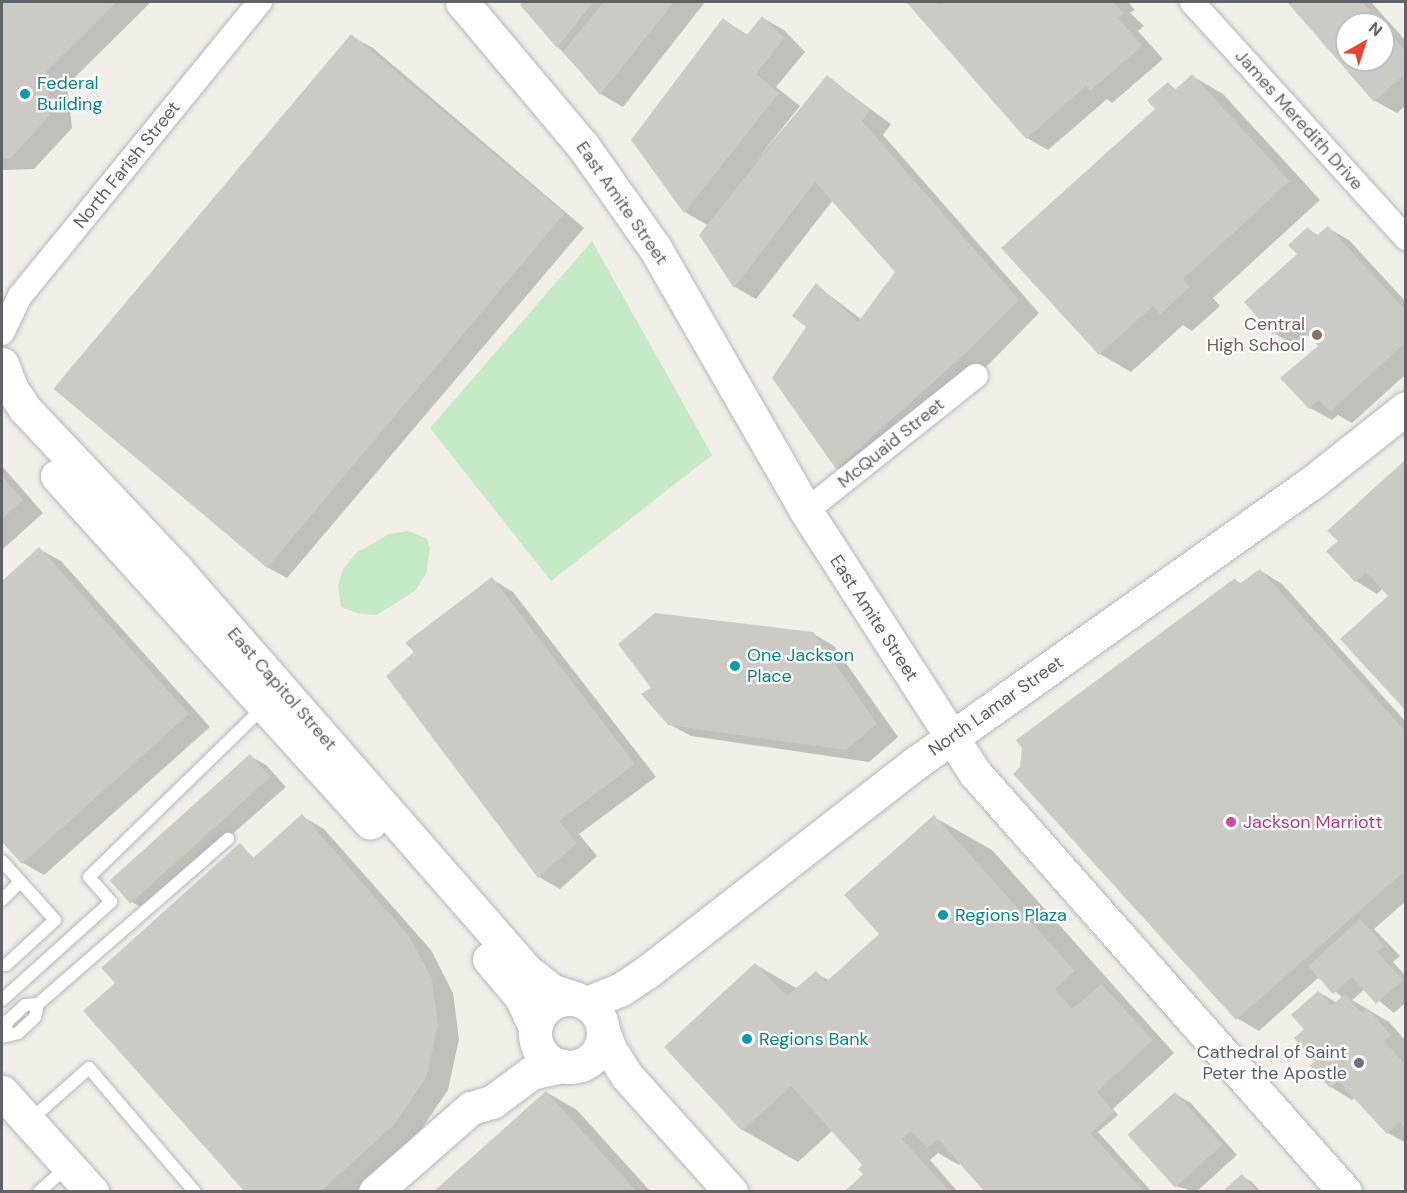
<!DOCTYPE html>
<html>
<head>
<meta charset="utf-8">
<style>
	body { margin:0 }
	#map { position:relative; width:1407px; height:1193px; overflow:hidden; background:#f1efe8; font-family:"DM Sans",sans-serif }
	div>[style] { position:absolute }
	.green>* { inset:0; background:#c5e8c5 }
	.shadow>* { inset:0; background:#0003 }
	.building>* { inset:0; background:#cccac5; transform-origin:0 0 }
	.roads { filter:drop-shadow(0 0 2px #b5b8bc) drop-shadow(0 0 2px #b5b8bc) }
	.lane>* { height:12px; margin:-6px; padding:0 6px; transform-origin:6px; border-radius:6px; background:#fff }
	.street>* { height:24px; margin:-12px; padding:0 12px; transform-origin:12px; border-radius:12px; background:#fff }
	.secondary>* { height:33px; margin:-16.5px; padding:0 16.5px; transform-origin:16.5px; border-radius:16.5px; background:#fff }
	.secondary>.ring { margin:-16.5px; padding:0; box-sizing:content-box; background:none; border:33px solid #fff; border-radius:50% }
	.dots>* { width:16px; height:16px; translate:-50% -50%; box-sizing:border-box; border:3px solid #fff; border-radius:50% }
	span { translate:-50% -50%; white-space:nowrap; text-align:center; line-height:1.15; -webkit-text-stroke:4.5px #fff; paint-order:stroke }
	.culture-label { font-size:18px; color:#0d838f }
	.left { translate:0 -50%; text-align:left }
	.street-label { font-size:18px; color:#5f6368 }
	.education-label { font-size:18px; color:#785e54 }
	.right { translate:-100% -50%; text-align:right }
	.hotel-label { font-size:18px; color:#b23c85 }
	.worship-label { font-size:18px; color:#5b616d }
	.frame { position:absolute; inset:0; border:3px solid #5f6368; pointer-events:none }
	.north { position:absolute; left:1335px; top:12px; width:60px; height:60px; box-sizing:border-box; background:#fff; border:2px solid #bfc1c3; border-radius:50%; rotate:39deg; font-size:16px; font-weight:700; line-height:24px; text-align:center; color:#5f6368 }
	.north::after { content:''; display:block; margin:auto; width:21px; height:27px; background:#ea4335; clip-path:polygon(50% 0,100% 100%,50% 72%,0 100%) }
</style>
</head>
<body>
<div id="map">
	<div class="green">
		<div style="clip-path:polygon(592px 241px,712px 455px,551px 581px,430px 428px)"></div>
		<div style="clip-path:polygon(408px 531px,426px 538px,430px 548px,426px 574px,415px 591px,377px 615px,360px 614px,341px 607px,338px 586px,343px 569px,356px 553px,389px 534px)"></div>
	</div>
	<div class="shadow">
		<div style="clip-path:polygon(2px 2px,151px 2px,67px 85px,72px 128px,34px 169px,2px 170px)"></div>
		<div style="clip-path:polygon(523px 2px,705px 2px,623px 107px,601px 94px,558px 47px)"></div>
		<div style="clip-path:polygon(908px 2px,1128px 2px,1135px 10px,1130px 13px,1144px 26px,1138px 31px,1163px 59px,1112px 103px,1107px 99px,1048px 150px,1027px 138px)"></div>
		<div style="clip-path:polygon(evenodd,1289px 2px,1371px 2px,1406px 41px,1406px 105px,1397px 113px,1375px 101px,1289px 2px,1347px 24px,1383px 24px,1383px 60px,1347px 60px,1347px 24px)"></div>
		<div style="clip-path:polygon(763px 18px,784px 30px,805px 52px,776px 87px,800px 106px,756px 161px,827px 77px,891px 124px,883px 135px,1039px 313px,989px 364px,859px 480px,837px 468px,808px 327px,816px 285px,861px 319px,897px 272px,833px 200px,756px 299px,735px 287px,709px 226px,685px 212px,632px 140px,724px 20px,749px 36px)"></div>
		<div style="clip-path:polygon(351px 36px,373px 48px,584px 228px,287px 578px,265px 566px)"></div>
		<div style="clip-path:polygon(1192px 76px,1223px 94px,1320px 200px,1213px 298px,1220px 306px,1192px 331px,1183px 325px,1131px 372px,1100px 354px,1003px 248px,1157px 109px,1168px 84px,1177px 90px)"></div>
		<div style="clip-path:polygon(1328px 228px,1349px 240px,1406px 302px,1406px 374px,1352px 423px,1338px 415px,1332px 420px,1310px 408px,1320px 346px,1309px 334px,1295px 346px,1274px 333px,1308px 229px,1319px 236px)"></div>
		<div style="clip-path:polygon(2px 466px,43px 513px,2px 550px)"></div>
		<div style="clip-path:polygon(1340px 540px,1390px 596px,1383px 588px,1377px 594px,1356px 581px)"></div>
		<div style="clip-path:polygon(39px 549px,61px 561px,210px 727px,44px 875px,23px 863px,2px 839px,2px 583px)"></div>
		<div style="clip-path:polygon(1261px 571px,1282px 584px,1406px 722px,1406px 901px,1374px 929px,1400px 956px,1393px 962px,1406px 976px,1406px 1002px,1394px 1013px,1365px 989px,1352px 1000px,1389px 1022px,1406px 1041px,1406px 1143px,1388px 1133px,1355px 1097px,1352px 1100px,1331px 1087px,1306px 1029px,1319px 992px,1337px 1003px,1343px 998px,1319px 977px,1259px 1031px,1237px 1018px,1235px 580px,1242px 584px)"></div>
		<div style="clip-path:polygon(492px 579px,513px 592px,656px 777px,579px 834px,597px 856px,560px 889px,539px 877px)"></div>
		<div style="clip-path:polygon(812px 633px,834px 646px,898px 737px,869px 762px,691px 736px,669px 724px)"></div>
		<div style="clip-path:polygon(250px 756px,266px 765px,286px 787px,146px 910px,130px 901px)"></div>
		<div style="clip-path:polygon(302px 816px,324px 829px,431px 950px,453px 993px,459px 1039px,448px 1090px,416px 1137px,355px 1192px,247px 1192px,117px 983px,240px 845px,255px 859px)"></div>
		<div style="clip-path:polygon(934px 817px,992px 850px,1174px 1053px,1113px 1109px,1118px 1115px,1098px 1132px,1152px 1192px,988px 1192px,962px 1162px,959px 1165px,938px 1153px,930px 1160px,958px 1192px,846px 1192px,865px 1174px,864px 1165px,833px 1130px,798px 1162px,743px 1130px,756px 965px,798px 989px,816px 973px,830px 981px,881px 934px)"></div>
		<div style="clip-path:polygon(546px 1092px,577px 1110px,651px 1192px,435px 1192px)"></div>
		<div style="clip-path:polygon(1175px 1094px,1191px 1103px,1237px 1155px,1196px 1192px,1175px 1186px)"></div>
		<div style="clip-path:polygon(1242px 1176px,1252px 1182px,1261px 1192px,1224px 1192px)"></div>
	</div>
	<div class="building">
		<div style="clip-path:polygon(2px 2px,117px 2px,46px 72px,50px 115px,11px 158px,2px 158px)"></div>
		<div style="clip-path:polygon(523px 2px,593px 2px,557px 48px,520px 5px)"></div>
		<div style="clip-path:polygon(604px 2px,674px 2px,600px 95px,563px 51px)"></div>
		<div style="clip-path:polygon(906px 2px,937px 2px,940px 5px,944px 2px,1112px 2px,1124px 13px,1118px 18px,1142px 46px,1090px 91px,1086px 86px,1026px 139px)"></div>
		<div style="clip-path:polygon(1287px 2px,1362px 2px,1381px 24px,1347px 24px,1347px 60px,1383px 60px,1383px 26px,1406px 52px,1406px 73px,1374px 102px)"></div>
		<div style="clip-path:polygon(762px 16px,784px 38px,756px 74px,779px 93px,684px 213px,631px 140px,723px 18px,746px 36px)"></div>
		<div style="left:351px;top:34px;width:279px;height:463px;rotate:40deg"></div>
		<div style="clip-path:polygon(1192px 74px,1290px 181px,1183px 279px,1190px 287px,1160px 314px,1153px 306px,1099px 355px,1001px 248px,1155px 109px,1147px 100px,1168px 82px,1175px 90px)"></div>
		<div style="clip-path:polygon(827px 75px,870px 110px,862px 121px,1019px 300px,967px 352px,836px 469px,772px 378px,806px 327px,792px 316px,816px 283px,858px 322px,895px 272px,815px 182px,734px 288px,699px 235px)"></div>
		<div style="clip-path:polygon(1328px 226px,1406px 311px,1406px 342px,1330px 412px,1319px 400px,1309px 409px,1280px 378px,1318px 346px,1292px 317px,1273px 335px,1244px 302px,1297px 254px,1288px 245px,1308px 227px,1316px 236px)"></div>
		<div style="clip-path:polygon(1406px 459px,1406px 711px,1340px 639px,1388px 596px,1366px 572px,1355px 582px,1326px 551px,1338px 541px,1327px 531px)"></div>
		<div style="clip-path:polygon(2px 476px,23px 500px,2px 519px)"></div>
		<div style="clip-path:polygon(39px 547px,189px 714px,22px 864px,2px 842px,2px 581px)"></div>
		<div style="clip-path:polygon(1260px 569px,1406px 732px,1406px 870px,1236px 1020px,1013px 774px,1020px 767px,1022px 748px,1016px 740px,1235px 578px,1239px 584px)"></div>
		<div style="clip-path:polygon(492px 577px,635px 764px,559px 821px,577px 843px,538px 878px,386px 676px,414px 652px,405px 643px)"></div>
		<div style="clip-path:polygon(655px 613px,813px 632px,877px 724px,846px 750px,668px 725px,641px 694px,651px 688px,618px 644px)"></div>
		<div style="left:250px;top:754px;width:31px;height:189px;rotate:48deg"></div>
		<div style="clip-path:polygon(302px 814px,409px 936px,432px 979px,438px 1026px,426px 1078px,394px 1125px,320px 1192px,245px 1192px,83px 1011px,115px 983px,101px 968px,240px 843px,253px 858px)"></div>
		<div style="clip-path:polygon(934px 815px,1075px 971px,1055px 989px,1072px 1009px,1101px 984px,1153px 1040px,1097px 1092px,1114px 1112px,1090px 1133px,1144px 1192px,985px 1192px,938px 1139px,927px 1148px,911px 1131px,902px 1139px,950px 1192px,844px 1192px,863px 1174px,858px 1169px,862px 1165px,791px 1086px,742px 1131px,664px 1047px,755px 963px,787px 996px,816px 971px,826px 982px,879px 934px,844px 895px)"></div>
		<div style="clip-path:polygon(1360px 919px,1384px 946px,1377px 952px,1403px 980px,1376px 1004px,1352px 977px,1333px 994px,1308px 966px)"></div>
		<div style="clip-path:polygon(1318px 991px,1332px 1005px,1345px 994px,1362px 1013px,1367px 1008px,1391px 1035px,1384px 1041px,1406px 1065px,1406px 1129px,1399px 1122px,1387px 1134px,1338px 1081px,1330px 1088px,1310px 1066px,1315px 1061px,1294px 1038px,1304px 1029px,1291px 1015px)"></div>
		<div style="clip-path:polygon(546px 1091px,637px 1192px,433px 1192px)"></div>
		<div style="left:1175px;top:1092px;width:71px;height:64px;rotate:48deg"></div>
		<div style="clip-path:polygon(1242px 1174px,1258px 1192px,1222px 1192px)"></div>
	</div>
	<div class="roads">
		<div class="lane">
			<div style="left:2px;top:861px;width:79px;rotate:48.1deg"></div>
			<div style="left:55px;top:920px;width:67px;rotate:137.4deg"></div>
			<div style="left:2px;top:900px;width:25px;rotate:-45deg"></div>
			<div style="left:2px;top:1000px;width:147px;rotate:-42deg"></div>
			<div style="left:111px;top:902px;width:33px;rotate:-131deg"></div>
			<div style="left:89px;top:877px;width:244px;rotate:-44.2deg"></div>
			<div style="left:3px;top:1036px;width:16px;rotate:-72deg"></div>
			<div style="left:8px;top:1021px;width:23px;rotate:-43deg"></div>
			<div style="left:25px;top:1005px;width:13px;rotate:-4deg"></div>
			<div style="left:38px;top:1004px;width:252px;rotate:-41deg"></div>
			<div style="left:2px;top:1037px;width:16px;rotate:-14deg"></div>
			<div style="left:18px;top:1033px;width:23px;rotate:-43deg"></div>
			<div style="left:35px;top:1017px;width:13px;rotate:-77deg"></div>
			<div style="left:29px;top:1121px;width:80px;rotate:-41.5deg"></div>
			<div style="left:89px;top:1068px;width:163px;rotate:49.5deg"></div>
			<div style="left:39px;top:1192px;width:39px;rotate:-42deg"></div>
		</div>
		<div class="street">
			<div style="left:1192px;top:2px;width:319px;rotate:47.8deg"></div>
			<div style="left:2px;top:333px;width:41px;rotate:-64.1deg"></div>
			<div style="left:20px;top:296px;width:380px;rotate:-50.8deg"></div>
			<div style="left:806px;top:511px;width:217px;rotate:-38.5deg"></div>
		</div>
		<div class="secondary">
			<div style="left:462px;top:2px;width:188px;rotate:50deg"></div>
			<div style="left:583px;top:146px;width:125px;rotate:54.8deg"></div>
			<div style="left:655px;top:248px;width:303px;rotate:60.1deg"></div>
			<div style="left:806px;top:511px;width:312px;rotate:57.2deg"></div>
			<div style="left:975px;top:773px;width:559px;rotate:48.55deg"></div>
			<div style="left:2px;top:364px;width:26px;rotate:69deg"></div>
			<div style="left:11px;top:388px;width:25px;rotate:56deg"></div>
			<div style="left:25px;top:409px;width:221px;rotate:46.6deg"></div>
			<div style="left:177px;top:570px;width:532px;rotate:48.88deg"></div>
			<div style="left:527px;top:971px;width:33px;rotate:38deg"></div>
			<div style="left:553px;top:991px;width:25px;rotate:18deg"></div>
			<div style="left:57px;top:476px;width:467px;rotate:47.9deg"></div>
			<div style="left:489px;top:959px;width:50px;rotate:49.9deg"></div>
			<div style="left:521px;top:997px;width:33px;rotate:65deg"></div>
			<div class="ring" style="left:535px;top:999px;width:35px;height:35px"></div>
			<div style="left:587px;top:1003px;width:35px;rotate:-22deg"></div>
			<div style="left:620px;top:990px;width:32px;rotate:-34deg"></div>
			<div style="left:647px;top:972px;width:342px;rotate:-37.9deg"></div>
			<div style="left:917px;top:762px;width:481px;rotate:-35.3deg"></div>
			<div style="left:1310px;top:484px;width:122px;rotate:-38.4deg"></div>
			<div style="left:603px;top:1030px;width:20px;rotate:70deg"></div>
			<div style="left:610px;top:1049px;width:32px;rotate:58deg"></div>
			<div style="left:627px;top:1076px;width:156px;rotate:48.1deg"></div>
			<div style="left:2px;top:1092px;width:135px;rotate:48deg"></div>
			<div style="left:375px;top:1192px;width:128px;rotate:-41.2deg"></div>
			<div style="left:471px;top:1108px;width:22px;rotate:-16deg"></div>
			<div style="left:492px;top:1102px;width:49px;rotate:-36.6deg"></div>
			<div style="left:531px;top:1073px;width:32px;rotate:-13deg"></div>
		</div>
	</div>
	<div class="dots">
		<div style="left:25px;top:94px;background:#0f9aa8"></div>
		<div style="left:1317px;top:335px;background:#8d6e63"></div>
		<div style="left:735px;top:666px;background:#0f9aa8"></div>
		<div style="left:1231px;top:822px;background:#d1479c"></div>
		<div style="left:943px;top:915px;background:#0f9aa8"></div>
		<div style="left:747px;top:1039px;background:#0f9aa8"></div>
		<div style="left:1359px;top:1063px;background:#6b7280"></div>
	</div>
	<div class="culture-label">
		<span class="left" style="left:37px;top:94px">Federal<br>Building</span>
		<span class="left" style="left:747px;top:666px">One Jackson<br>Place</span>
		<span class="left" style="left:955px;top:915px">Regions Plaza</span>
		<span class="left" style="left:759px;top:1039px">Regions Bank</span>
	</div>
	<div class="street-label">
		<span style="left:1299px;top:120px;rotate:48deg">James Meredith Drive</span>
		<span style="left:127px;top:165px;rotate:-51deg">North Farish Street</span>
		<span style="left:622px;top:203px;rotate:55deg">East Amite Street</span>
		<span style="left:891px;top:443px;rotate:-39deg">McQuaid Street</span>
		<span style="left:874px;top:618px;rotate:57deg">East Amite Street</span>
		<span style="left:282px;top:689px;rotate:49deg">East Capitol Street</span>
		<span style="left:996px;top:706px;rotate:-35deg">North Lamar Street</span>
	</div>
	<div class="education-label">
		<span class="right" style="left:1305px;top:335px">Central<br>High School</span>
	</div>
	<div class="hotel-label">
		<span class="left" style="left:1243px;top:822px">Jackson Marriott</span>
	</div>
	<div class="worship-label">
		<span class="right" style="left:1347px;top:1063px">Cathedral of Saint<br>Peter the Apostle</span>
	</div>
	<div class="frame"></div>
	<div class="north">N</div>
</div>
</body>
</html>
